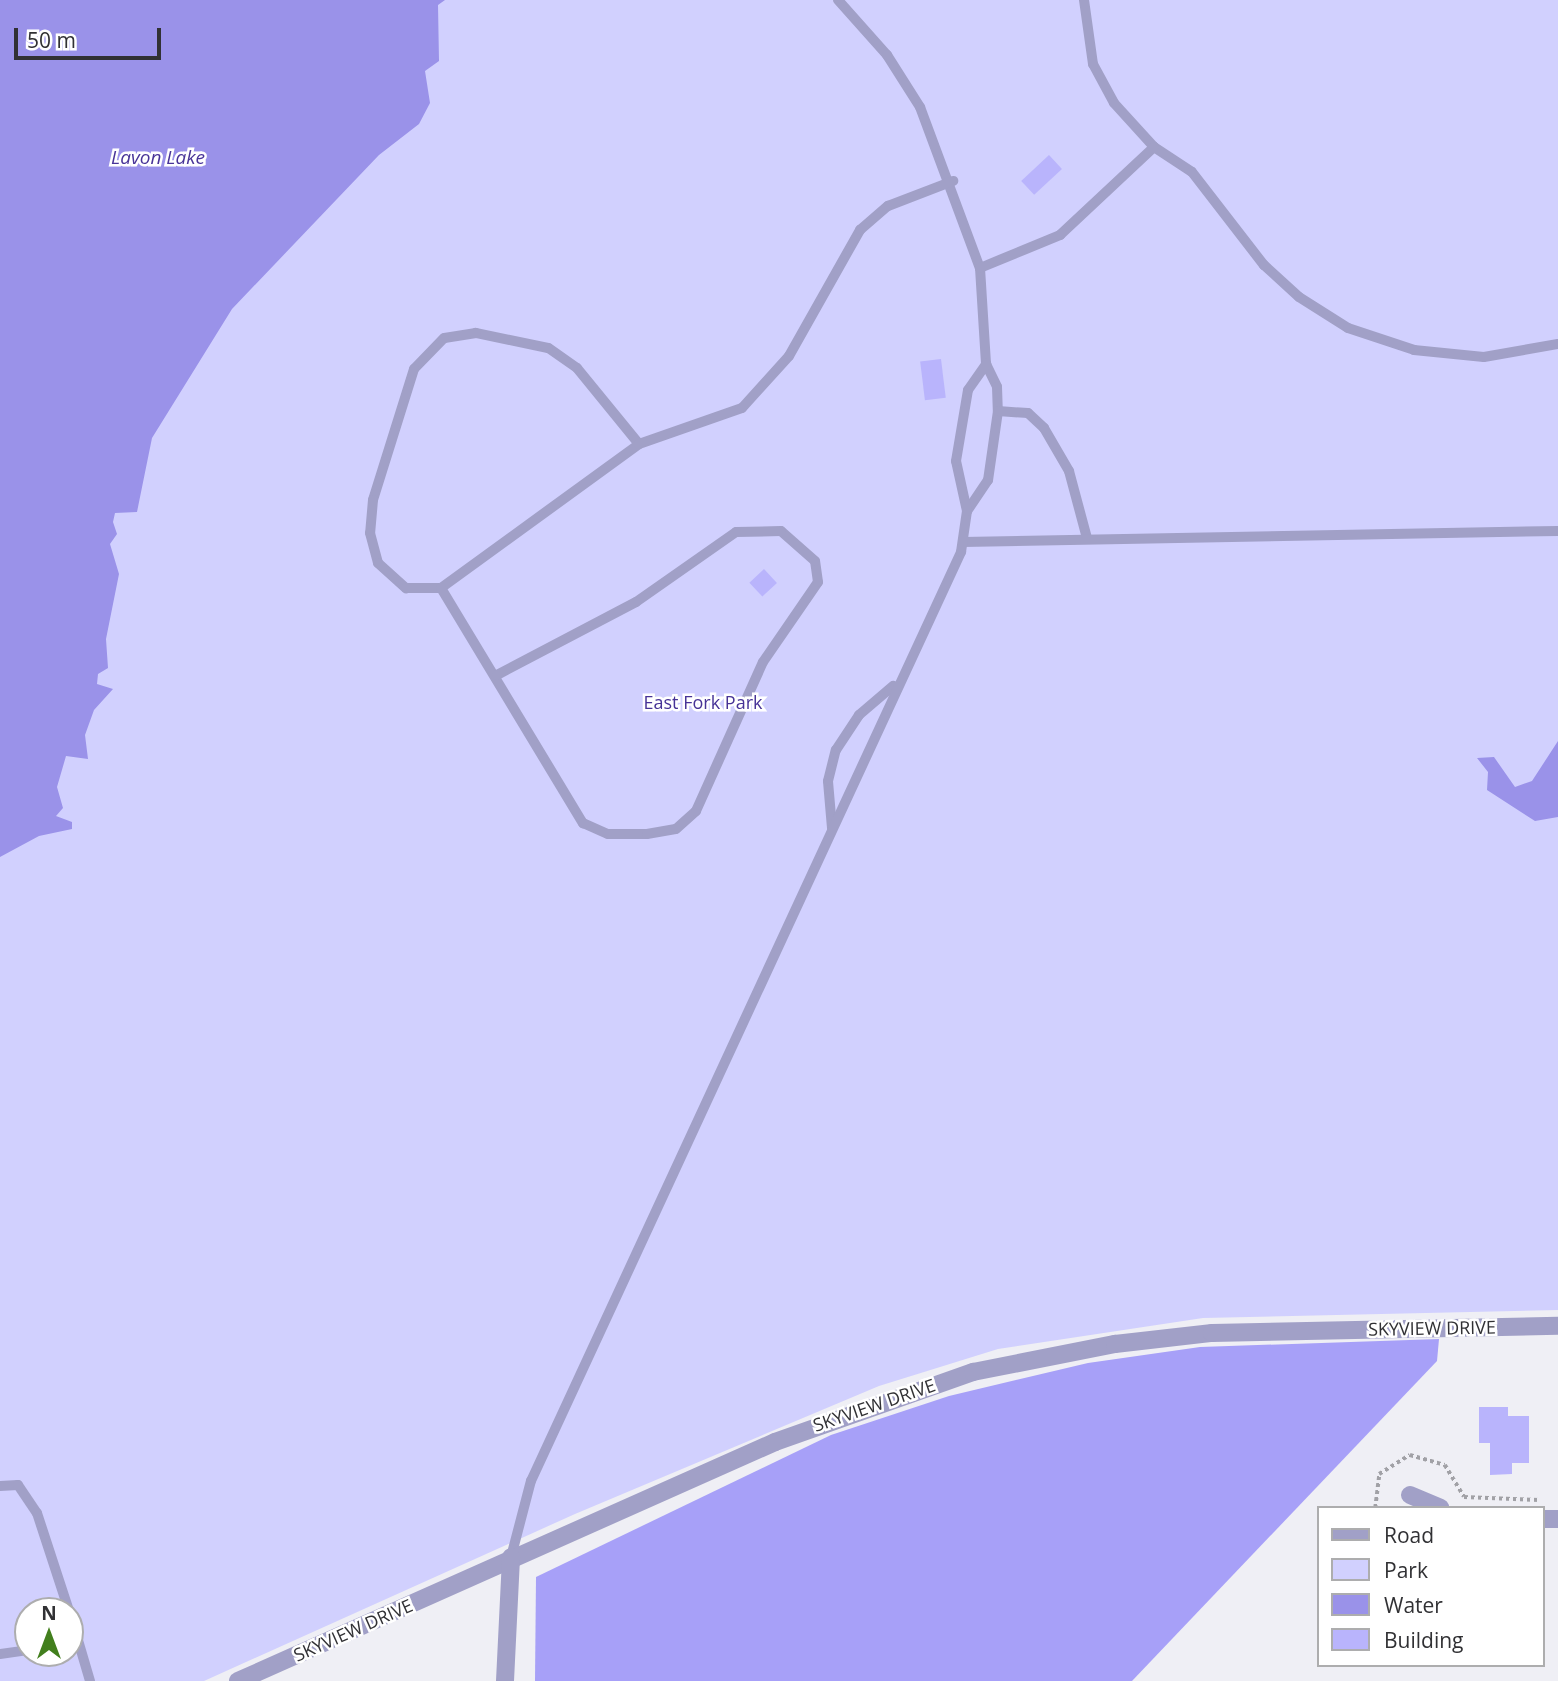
<!DOCTYPE html>
<html>
<head>
<meta charset="utf-8">
<style>
	body { margin:0 }
	#map { position:relative; width:1558px; height:1681px; overflow:hidden; background:#efeff5; font-family:"Open Sans",sans-serif }
	div>[style] { position:absolute }
	.green>* { inset:0; background:#d1d0fe }
	.forest>* { inset:0; background:#a7a0f8 }
	.water>* { inset:0; background:#9a92e9 }
	.building>* { inset:0; background:#b9b4fc; transform-origin:0 0 }
	.path>* { height:3.5px; margin-top:-1.75px; transform-origin:0; background:repeating-linear-gradient(90deg,#a1a1a6 0 3.5px,transparent 0 7px) }
	.service>* { height:10px; margin:-5px; padding:0 5px; transform-origin:5px; border-radius:5px; background:#a1a0c7 }
	.minor>* { height:18px; margin:-9px; padding:0 9px; transform-origin:9px; border-radius:9px; background:#a1a0c7 }
	.tertiary>* { height:18px; margin:-9px; padding:0 9px; transform-origin:9px; border-radius:9px; background:#a1a0c7 }
	span { translate:-50% -50%; white-space:nowrap; text-align:center; line-height:1.15; -webkit-text-stroke:5px #fff; paint-order:stroke }
	.park-label { font-size:18px; color:#463296 }
	.street-label { font-size:18px; color:#313134 }
	.water-label { font-size:19px; color:#483498; font-style:italic }
	.legend { position:absolute; left:1317px; top:1506px; width:228px; height:161px; box-sizing:border-box; background:#fff; border:2px solid #adadae; margin:0; padding:9px 12px; list-style:none; font-size:21px; color:#313134 }
	.legend li { display:flex; align-items:center; gap:14px; height:35px }
	.legend b { width:35px; border:2px solid #adadae }
	.north { position:absolute; left:14px; top:1597px; width:70px; height:70px; box-sizing:border-box; background:#fff; border:2px solid #adadae; border-radius:50%; rotate:0deg; font-size:19px; font-weight:700; line-height:28px; text-align:center; color:#313134 }
	.north::after { content:''; display:block; margin:auto; width:24px; height:32px; background:#427f1d; clip-path:polygon(50% 0,100% 100%,50% 72%,0 100%) }
	.scale { position:absolute; left:14px; top:28px; width:147px; height:32px; box-sizing:border-box; border:4px solid #313134; border-top:0; padding-left:9px; font-size:21px; line-height:24px; white-space:nowrap; color:#313134; -webkit-text-stroke:5px #fff; paint-order:stroke }
</style>
</head>
<body>
<div id="map">
	<div class="green">
		<div style="clip-path:polygon(evenodd,228px 0,1558px 0,1558px 1310px,1203px 1318px,998px 1349px,879px 1386px,575px 1514px,204px 1681px,0 1681px,0 454px,228px 0,28px 1611px,70px 1611px,70px 1653px,28px 1653px,28px 1611px)"></div>
	</div>
	<div class="forest">
		<div style="clip-path:polygon(1439px 1339px,1437px 1361px,1132px 1681px,535px 1681px,536px 1577px,831px 1435px,949px 1396px,1088px 1363px,1200px 1347px)"></div>
	</div>
	<div class="water">
		<div style="clip-path:polygon(0 0,445px 0,438px 5px,439px 61px,425px 71px,430px 103px,419px 124px,379px 155px,232px 309px,152px 438px,137px 512px,115px 513px,113px 522px,117px 534px,110px 544px,119px 574px,106px 639px,108px 668px,98px 674px,97px 684px,113px 689px,94px 710px,85px 735px,88px 759px,66px 756px,57px 787px,63px 808px,56px 816px,72px 822px,72px 829px,39px 836px,0 857px)"></div>
		<div style="clip-path:polygon(1558px 741px,1558px 817px,1535px 821px,1487px 790px,1488px 772px,1477px 758px,1494px 757px,1515px 787px,1532px 781px)"></div>
	</div>
	<div class="building">
		<div style="left:1049px;top:155px;width:19px;height:38px;rotate:47deg"></div>
		<div style="left:941px;top:359px;width:39px;height:21px;rotate:83deg"></div>
		<div style="left:764px;top:569px;width:19px;height:20px;rotate:47deg"></div>
		<div style="clip-path:polygon(1479px 1407px,1508px 1407px,1508px 1416px,1529px 1416px,1529px 1463px,1512px 1463px,1512px 1474px,1490px 1475px,1490px 1443px,1479px 1443px)"></div>
	</div>
	<div class="path">
		<div style="left:1375px;top:1508px;width:34px;rotate:-83deg"></div>
		<div style="left:1379px;top:1474px;width:36px;rotate:-32deg"></div>
		<div style="left:1410px;top:1455px;width:36px;rotate:16deg"></div>
		<div style="left:1445px;top:1465px;width:37px;rotate:59deg"></div>
		<div style="left:1464px;top:1497px;width:76px;rotate:2.3deg"></div>
	</div>
	<div class="service">
		<div style="left:838px;top:0;width:74px;rotate:48.3deg"></div>
		<div style="left:887px;top:55px;width:62px;rotate:57.6deg"></div>
		<div style="left:920px;top:107px;width:172px;rotate:69.6deg"></div>
		<div style="left:980px;top:268px;width:96px;rotate:86.4deg"></div>
		<div style="left:986px;top:364px;width:25px;rotate:64deg"></div>
		<div style="left:997px;top:387px;width:24px;rotate:88deg"></div>
		<div style="left:998px;top:411px;width:70px;rotate:98.2deg"></div>
		<div style="left:988px;top:480px;width:37px;rotate:124deg"></div>
		<div style="left:1084px;top:0;width:65px;rotate:82deg"></div>
		<div style="left:1093px;top:64px;width:44px;rotate:61.7deg"></div>
		<div style="left:1114px;top:103px;width:59px;rotate:47.7deg"></div>
		<div style="left:1154px;top:147px;width:45px;rotate:33.3deg"></div>
		<div style="left:1192px;top:172px;width:118px;rotate:52.3deg"></div>
		<div style="left:1264px;top:265px;width:47px;rotate:42.4deg"></div>
		<div style="left:1299px;top:297px;width:58px;rotate:32.3deg"></div>
		<div style="left:1348px;top:328px;width:70px;rotate:18.4deg"></div>
		<div style="left:1414px;top:350px;width:70px;rotate:5.7deg"></div>
		<div style="left:1484px;top:357px;width:75px;rotate:-10deg"></div>
		<div style="left:980px;top:268px;width:87px;rotate:-22.4deg"></div>
		<div style="left:1060px;top:235px;width:129px;rotate:-43.1deg"></div>
		<div style="left:998px;top:411px;width:30px;rotate:4deg"></div>
		<div style="left:1028px;top:413px;width:22px;rotate:43deg"></div>
		<div style="left:1044px;top:428px;width:50px;rotate:59.8deg"></div>
		<div style="left:1069px;top:471px;width:69px;rotate:75deg"></div>
		<div style="left:639px;top:444px;width:98px;rotate:-129.2deg"></div>
		<div style="left:577px;top:368px;width:35px;rotate:-145deg"></div>
		<div style="left:548px;top:348px;width:74px;rotate:-168.2deg"></div>
		<div style="left:476px;top:333px;width:32px;rotate:171deg"></div>
		<div style="left:444px;top:338px;width:43px;rotate:134.1deg"></div>
		<div style="left:414px;top:369px;width:137px;rotate:107.4deg"></div>
		<div style="left:373px;top:500px;width:33px;rotate:95deg"></div>
		<div style="left:370px;top:533px;width:31px;rotate:75deg"></div>
		<div style="left:378px;top:563px;width:38px;rotate:42deg"></div>
		<div style="left:406px;top:588px;width:35px"></div>
		<div style="left:441px;top:588px;width:245px;rotate:-36deg"></div>
		<div style="left:639px;top:444px;width:109px;rotate:-19.3deg"></div>
		<div style="left:742px;top:408px;width:70px;rotate:-47.9deg"></div>
		<div style="left:789px;top:356px;width:145px;rotate:-60.6deg"></div>
		<div style="left:860px;top:230px;width:37px;rotate:-41deg"></div>
		<div style="left:888px;top:206px;width:70px;rotate:-21deg"></div>
		<div style="left:963px;top:542px;width:595px;rotate:-1.06deg"></div>
		<div style="left:441px;top:588px;width:275px;rotate:58.9deg"></div>
		<div style="left:583px;top:823px;width:27px;rotate:24deg"></div>
		<div style="left:608px;top:834px;width:39px"></div>
		<div style="left:647px;top:834px;width:29px;rotate:-10deg"></div>
		<div style="left:676px;top:829px;width:27px;rotate:-42deg"></div>
		<div style="left:696px;top:811px;width:163px;rotate:-65.8deg"></div>
		<div style="left:763px;top:662px;width:97px;rotate:-55.5deg"></div>
		<div style="left:818px;top:582px;width:21px;rotate:-98deg"></div>
		<div style="left:815px;top:561px;width:45px;rotate:-138.6deg"></div>
		<div style="left:781px;top:531px;width:45px;rotate:178.7deg"></div>
		<div style="left:736px;top:532px;width:122px;rotate:145deg"></div>
		<div style="left:636px;top:602px;width:157px;rotate:152.3deg"></div>
		<div style="left:832px;top:828px;width:47px;rotate:-94.9deg"></div>
		<div style="left:828px;top:781px;width:32px;rotate:-76deg"></div>
		<div style="left:836px;top:750px;width:42px;rotate:-56.7deg"></div>
		<div style="left:859px;top:715px;width:45px;rotate:-40.5deg"></div>
		<div style="left:0;top:1486px;width:18px;rotate:-3deg"></div>
		<div style="left:18px;top:1485px;width:34px;rotate:56deg"></div>
		<div style="left:37px;top:1513px;width:103px;rotate:71.9deg"></div>
		<div style="left:511px;top:1557px;width:79px;rotate:-75.3deg"></div>
		<div style="left:531px;top:1481px;width:1024px;rotate:-65.16deg"></div>
		<div style="left:961px;top:552px;width:41px;rotate:-81.7deg"></div>
		<div style="left:967px;top:511px;width:51px;rotate:-102.4deg"></div>
		<div style="left:956px;top:461px;width:72px;rotate:-80.4deg"></div>
		<div style="left:968px;top:390px;width:32px;rotate:-55deg"></div>
		<div style="left:70px;top:1613px;width:71px;rotate:73.6deg"></div>
		<div style="left:0;top:1654px;width:28px;rotate:-8deg"></div>
	</div>
	<div class="minor">
		<div style="left:1410px;top:1495px;width:33px;rotate:23deg"></div>
		<div style="left:1542px;top:1519px;width:16px"></div>
	</div>
	<div class="tertiary">
		<div style="left:238px;top:1681px;width:588px;rotate:-23.99deg"></div>
		<div style="left:775px;top:1442px;width:210px;rotate:-19.5deg"></div>
		<div style="left:973px;top:1372px;width:145px;rotate:-11.2deg"></div>
		<div style="left:1115px;top:1344px;width:98px;rotate:-6.5deg"></div>
		<div style="left:1212px;top:1333px;width:346px;rotate:-1.2deg"></div>
		<div style="left:505px;top:1681px;width:124px;rotate:-87.2deg"></div>
	</div>
	<div class="park-label">
		<span style="left:703px;top:702px">East Fork Park</span>
	</div>
	<div class="street-label">
		<span style="left:1432px;top:1328px;rotate:-1deg">SKYVIEW DRIVE</span>
		<span style="left:874px;top:1405px;rotate:-19deg">SKYVIEW DRIVE</span>
		<span style="left:353px;top:1630px;rotate:-24deg">SKYVIEW DRIVE</span>
	</div>
	<div class="water-label">
		<span style="left:158px;top:158px">Lavon Lake</span>
	</div>
	<ul class="legend">
	<li><b style="height:9px;background:#a1a0c7"></b>Road</li>
	<li><b style="height:19px;background:#d1d0fe"></b>Park</li>
	<li><b style="height:19px;background:#9a92e9"></b>Water</li>
	<li><b style="height:19px;background:#b9b4fc"></b>Building</li>
	</ul>
	<div class="north">N</div>
	<div class="scale">50 m</div>
</div>
</body>
</html>
